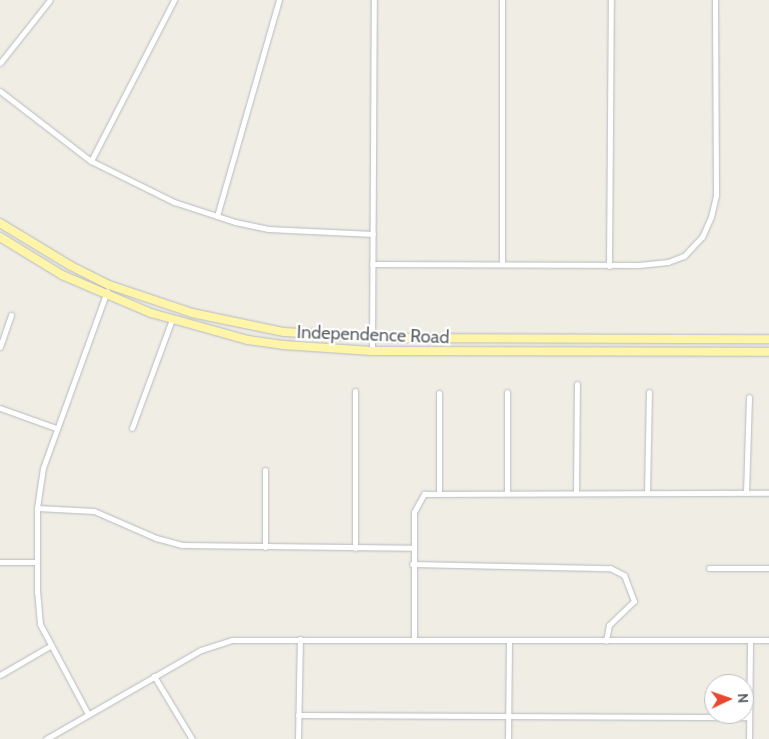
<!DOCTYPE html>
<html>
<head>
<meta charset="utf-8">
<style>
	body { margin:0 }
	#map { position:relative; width:769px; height:739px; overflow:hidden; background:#efede4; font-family:Cabin,sans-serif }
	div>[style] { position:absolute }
	.roads { filter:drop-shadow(0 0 1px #b7babe) drop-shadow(0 0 1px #b7babe) }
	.minor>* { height:5px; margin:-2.5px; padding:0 2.5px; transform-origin:2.5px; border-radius:2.5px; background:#fff }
	.primary>* { height:8px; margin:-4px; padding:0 4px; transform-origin:4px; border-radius:4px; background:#fff5a9 }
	span { translate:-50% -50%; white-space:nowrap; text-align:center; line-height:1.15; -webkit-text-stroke:4.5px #fff; paint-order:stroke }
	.street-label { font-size:18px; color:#5c6065 }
	.north { position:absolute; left:704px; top:674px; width:50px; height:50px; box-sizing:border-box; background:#fff; border:1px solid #bebfc1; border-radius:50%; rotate:87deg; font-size:14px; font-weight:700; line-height:20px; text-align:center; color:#5c6065 }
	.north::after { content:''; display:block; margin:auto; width:18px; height:22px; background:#e94830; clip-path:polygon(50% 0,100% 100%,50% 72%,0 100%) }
</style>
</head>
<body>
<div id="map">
	<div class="roads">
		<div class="minor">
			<div style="left:502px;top:0;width:262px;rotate:90deg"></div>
			<div style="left:0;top:63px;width:80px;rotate:-51.6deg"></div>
			<div style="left:0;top:91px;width:115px;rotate:37.6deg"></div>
			<div style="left:91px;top:161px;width:93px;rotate:26.3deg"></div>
			<div style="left:174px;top:202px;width:64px;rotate:18.2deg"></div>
			<div style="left:235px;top:222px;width:34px;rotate:12deg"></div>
			<div style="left:268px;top:229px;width:105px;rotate:2.7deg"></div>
			<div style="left:91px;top:161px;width:181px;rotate:-62.7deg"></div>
			<div style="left:217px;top:216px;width:225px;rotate:-74deg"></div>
			<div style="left:372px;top:264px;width:267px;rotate:0.2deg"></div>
			<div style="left:639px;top:265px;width:29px;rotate:-6deg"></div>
			<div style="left:668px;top:262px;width:17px;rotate:-21deg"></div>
			<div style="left:684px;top:256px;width:26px;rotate:-47deg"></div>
			<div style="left:702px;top:237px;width:22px;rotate:-66deg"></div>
			<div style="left:711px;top:217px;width:23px;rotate:-77deg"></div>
			<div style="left:716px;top:195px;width:195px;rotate:-90.3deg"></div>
			<div style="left:609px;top:266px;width:266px;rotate:-89.6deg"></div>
			<div style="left:0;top:347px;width:34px;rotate:-71deg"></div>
			<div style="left:372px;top:351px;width:351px;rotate:-89.7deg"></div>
			<div style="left:507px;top:392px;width:101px;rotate:90deg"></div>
			<div style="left:439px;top:393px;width:99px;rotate:90deg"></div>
			<div style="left:0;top:408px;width:59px;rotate:19.7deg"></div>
			<div style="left:132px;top:428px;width:116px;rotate:-69.8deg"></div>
			<div style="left:265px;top:470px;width:77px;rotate:90deg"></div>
			<div style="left:576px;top:493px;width:109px;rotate:-89.5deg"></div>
			<div style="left:647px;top:493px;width:101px;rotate:-88.9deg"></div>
			<div style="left:746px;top:493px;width:96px;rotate:-88.2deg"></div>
			<div style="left:37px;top:508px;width:57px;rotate:3deg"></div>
			<div style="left:94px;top:511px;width:68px;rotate:23.5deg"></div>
			<div style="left:156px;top:538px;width:27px;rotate:15deg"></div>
			<div style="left:182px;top:545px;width:230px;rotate:0.7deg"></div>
			<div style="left:355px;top:548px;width:157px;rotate:-90deg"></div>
			<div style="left:0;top:562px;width:37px"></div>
			<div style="left:412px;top:564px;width:198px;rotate:1.2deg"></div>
			<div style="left:610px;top:568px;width:16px;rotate:27deg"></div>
			<div style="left:624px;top:575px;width:28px;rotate:69deg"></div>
			<div style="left:634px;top:601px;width:35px;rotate:136deg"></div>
			<div style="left:609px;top:625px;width:16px;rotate:101deg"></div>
			<div style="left:709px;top:568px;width:60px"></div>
			<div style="left:414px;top:640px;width:128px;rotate:-90deg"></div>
			<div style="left:414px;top:512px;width:21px;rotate:-61deg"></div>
			<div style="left:424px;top:494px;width:345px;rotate:-0.2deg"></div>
			<div style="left:0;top:675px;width:58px;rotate:-30.1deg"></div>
			<div style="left:154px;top:676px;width:74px;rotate:58.9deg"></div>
			<div style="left:88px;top:714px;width:102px;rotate:-118.1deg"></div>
			<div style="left:40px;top:624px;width:32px;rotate:-95deg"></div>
			<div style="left:37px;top:592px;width:84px;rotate:-90deg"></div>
			<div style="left:37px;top:508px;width:40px;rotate:-81.5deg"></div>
			<div style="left:43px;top:468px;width:188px;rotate:-70.1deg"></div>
			<div style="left:298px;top:715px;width:451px;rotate:0.3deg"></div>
			<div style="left:46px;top:739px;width:179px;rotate:-29.9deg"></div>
			<div style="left:201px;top:650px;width:33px;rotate:-18deg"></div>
			<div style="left:232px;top:640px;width:537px"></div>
			<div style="left:298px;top:739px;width:100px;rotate:-88.9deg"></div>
			<div style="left:508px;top:739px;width:98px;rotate:-89.4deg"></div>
			<div style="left:749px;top:739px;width:99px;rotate:-89.4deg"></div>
		</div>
		<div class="primary">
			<div style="left:0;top:223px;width:83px;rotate:31.2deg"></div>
			<div style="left:71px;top:266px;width:42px;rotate:26.6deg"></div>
			<div style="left:109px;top:285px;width:88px;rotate:18.6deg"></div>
			<div style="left:192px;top:313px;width:94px;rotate:11.7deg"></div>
			<div style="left:284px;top:332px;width:104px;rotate:3.3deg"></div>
			<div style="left:388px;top:338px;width:381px;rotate:0.2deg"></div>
			<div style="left:0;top:237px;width:73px;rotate:31.5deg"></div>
			<div style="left:62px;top:275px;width:97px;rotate:23.1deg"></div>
			<div style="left:151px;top:313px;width:101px;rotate:15.6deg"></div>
			<div style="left:248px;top:340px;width:35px;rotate:8deg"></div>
			<div style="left:283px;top:345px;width:89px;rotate:3.9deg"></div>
			<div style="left:372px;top:351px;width:397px;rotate:0.1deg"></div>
		</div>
	</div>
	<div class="street-label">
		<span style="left:373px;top:335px;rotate:2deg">Independence Road</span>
	</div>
	<div class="north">N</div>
</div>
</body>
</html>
